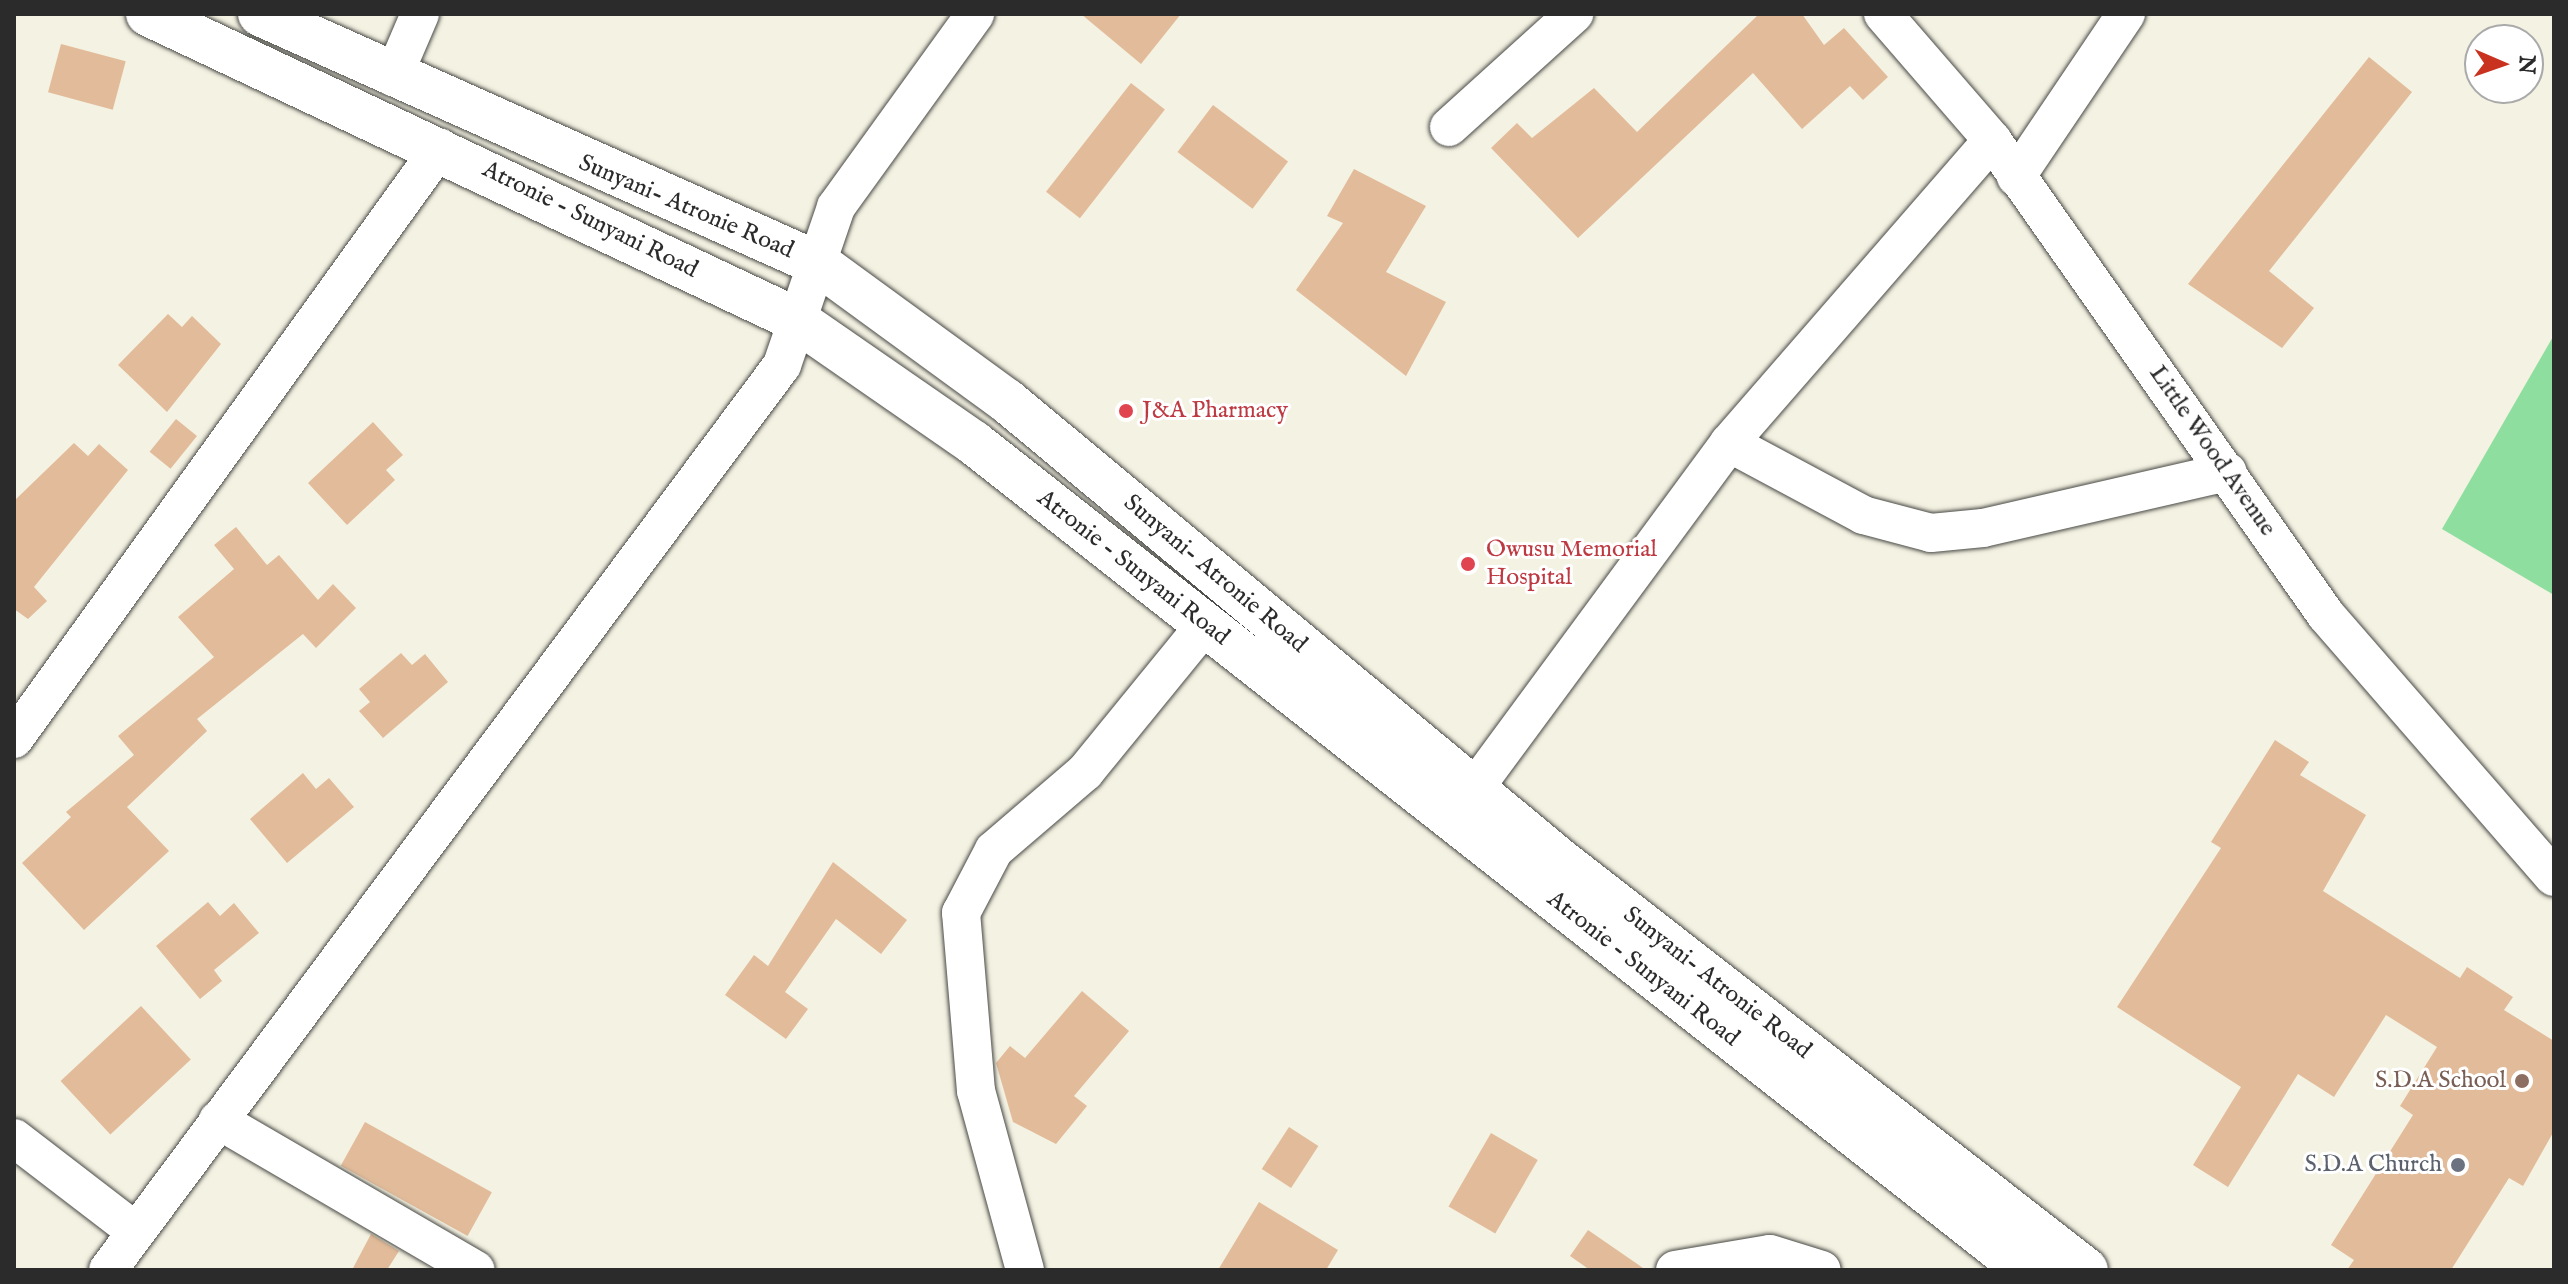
<!DOCTYPE html>
<html>
<head>
<meta charset="utf-8">
<style>
	body { margin:0 }
	#map { position:relative; width:2568px; height:1284px; overflow:hidden; background:#f4f2e2; font-family:"IM FELL English",serif }
	div>[style] { position:absolute }
	.green>* { inset:0; background:#8edf9f }
	.building>* { inset:0; background:#e2bc9a; transform-origin:0 0 }
	.roads { filter:drop-shadow(0 0 2px #494946) drop-shadow(0 0 2px #494946) }
	.minor>* { height:38px; margin:-19px; padding:0 19px; transform-origin:19px; border-radius:19px; background:#fff }
	.highway>* { height:44px; margin:-22px; padding:0 22px; transform-origin:22px; border-radius:22px; background:#fff }
	.dots>* { width:22px; height:22px; translate:-50% -50%; box-sizing:border-box; border:4px solid #fff; border-radius:50% }
	span { translate:-50% -50%; white-space:nowrap; text-align:center; line-height:1.15; -webkit-text-stroke:6px #fff; paint-order:stroke }
	.street-label { font-size:24px; color:#2b2b2b }
	.health-label { font-size:24px; color:#be3a42 }
	.left { translate:0 -50%; text-align:left }
	.education-label { font-size:24px; color:#785e54 }
	.right { translate:-100% -50%; text-align:right }
	.worship-label { font-size:24px; color:#5b616d }
	.frame { position:absolute; inset:0; border:16px solid #2b2b2b; pointer-events:none }
	.north { position:absolute; left:2464px; top:24px; width:80px; height:80px; box-sizing:border-box; background:#fff; border:2px solid #aaa; border-radius:50%; rotate:92deg; font-size:22px; font-weight:700; line-height:32px; text-align:center; color:#2b2b2b }
	.north::after { content:''; display:block; margin:auto; width:28px; height:36px; background:#c8321e; clip-path:polygon(50% 0,100% 100%,50% 72%,0 100%) }
</style>
</head>
<body>
<div id="map">
	<div class="green">
		<div style="clip-path:polygon(2554px 335px,2554px 595px,2442px 529px)"></div>
	</div>
	<div class="building">
		<div style="clip-path:polygon(1081px 14px,1181px 14px,1141px 64px)"></div>
		<div style="clip-path:polygon(1759px 14px,1802px 14px,1824px 45px,1844px 28px,1888px 77px,1863px 100px,1850px 86px,1802px 129px,1753px 73px,1578px 238px,1491px 148px,1517px 123px,1532px 138px,1594px 88px,1637px 132px)"></div>
		<div style="left:61px;top:44px;width:67px;height:50px;rotate:15deg"></div>
		<div style="clip-path:polygon(2369px 57px,2412px 92px,2269px 271px,2314px 308px,2282px 348px,2188px 284px)"></div>
		<div style="left:1131px;top:83px;width:43px;height:138px;rotate:38deg"></div>
		<div style="left:1213px;top:105px;width:94px;height:59px;rotate:37deg"></div>
		<div style="clip-path:polygon(1354px 169px,1426px 206px,1386px 272px,1446px 302px,1406px 376px,1296px 290px,1343px 223px,1327px 216px)"></div>
		<div style="clip-path:polygon(168px 314px,182px 327px,192px 316px,221px 344px,167px 412px,118px 365px)"></div>
		<div style="left:176px;top:419px;width:27px;height:42px;rotate:39deg"></div>
		<div style="clip-path:polygon(373px 422px,403px 455px,386px 470px,395px 480px,347px 525px,308px 483px)"></div>
		<div style="clip-path:polygon(74px 443px,88px 456px,99px 444px,128px 470px,34px 587px,47px 601px,28px 619px,14px 609px,14px 501px)"></div>
		<div style="clip-path:polygon(236px 527px,267px 565px,279px 555px,318px 600px,333px 584px,356px 608px,316px 648px,303px 634px,197px 719px,207px 731px,127px 807px,169px 851px,84px 930px,22px 863px,71px 817px,66px 812px,134px 755px,118px 736px,214px 657px,178px 617px,234px 569px,214px 545px)"></div>
		<div style="clip-path:polygon(401px 653px,412px 665px,425px 654px,448px 682px,383px 738px,359px 711px,370px 702px,359px 689px)"></div>
		<div style="clip-path:polygon(2275px 740px,2309px 762px,2300px 775px,2366px 815px,2323px 891px,2460px 978px,2467px 967px,2513px 997px,2504px 1010px,2554px 1041px,2554px 1131px,2523px 1186px,2509px 1178px,2451px 1270px,2347px 1270px,2354px 1260px,2331px 1245px,2413px 1115px,2400px 1106px,2437px 1047px,2386px 1015px,2334px 1097px,2298px 1074px,2228px 1187px,2193px 1165px,2241px 1087px,2117px 1007px,2221px 848px,2211px 842px)"></div>
		<div style="clip-path:polygon(303px 773px,316px 789px,329px 778px,354px 807px,287px 863px,250px 819px)"></div>
		<div style="clip-path:polygon(833px 862px,907px 920px,881px 954px,836px 919px,785px 992px,808px 1009px,786px 1039px,725px 995px,754px 955px,768px 966px)"></div>
		<div style="clip-path:polygon(208px 902px,220px 916px,234px 903px,259px 933px,214px 970px,222px 981px,200px 999px,156px 946px)"></div>
		<div style="clip-path:polygon(1082px 991px,1129px 1031px,1074px 1096px,1087px 1106px,1056px 1144px,1013px 1122px,996px 1063px,1010px 1046px,1025px 1058px)"></div>
		<div style="left:141px;top:1006px;width:73px;height:110px;rotate:47deg"></div>
		<div style="left:365px;top:1122px;width:145px;height:50px;rotate:29deg"></div>
		<div style="left:1289px;top:1127px;width:35px;height:50px;rotate:33deg"></div>
		<div style="left:1491px;top:1133px;width:54px;height:85px;rotate:30deg"></div>
		<div style="clip-path:polygon(1259px 1202px,1338px 1250px,1326px 1270px,1218px 1270px)"></div>
		<div style="clip-path:polygon(1588px 1230px,1646px 1270px,1590px 1270px,1570px 1256px)"></div>
		<div style="clip-path:polygon(371px 1234px,399px 1251px,387px 1270px,352px 1270px)"></div>
	</div>
	<div class="roads">
		<div class="minor">
			<div style="left:1883px;top:14px;width:167px;rotate:49.1deg"></div>
			<div style="left:1992px;top:140px;width:581px;rotate:54.89deg"></div>
			<div style="left:2326px;top:615px;width:347px;rotate:49deg"></div>
			<div style="left:393px;top:77px;width:69px;rotate:-66.8deg"></div>
			<div style="left:1449px;top:127px;width:169px;rotate:-42.1deg"></div>
			<div style="left:2016px;top:177px;width:197px;rotate:-56deg"></div>
			<div style="left:1729px;top:443px;width:152px;rotate:28.2deg"></div>
			<div style="left:1863px;top:515px;width:70px;rotate:14.8deg"></div>
			<div style="left:1931px;top:533px;width:52px;rotate:-5.5deg"></div>
			<div style="left:1983px;top:528px;width:251px;rotate:-12.9deg"></div>
			<div style="left:14px;top:739px;width:729px;rotate:-54.22deg"></div>
			<div style="left:1474px;top:789px;width:430px;rotate:-53.6deg"></div>
			<div style="left:1729px;top:443px;width:401px;rotate:-49deg"></div>
			<div style="left:218px;top:1120px;width:298px;rotate:30.2deg"></div>
			<div style="left:14px;top:1138px;width:153px;rotate:37.5deg"></div>
			<div style="left:108px;top:1270px;width:1128px;rotate:-53.32deg"></div>
			<div style="left:782px;top:365px;width:167px;rotate:-71.1deg"></div>
			<div style="left:836px;top:207px;width:238px;rotate:-54.2deg"></div>
			<div style="left:1025px;top:1270px;width:186px;rotate:-105.3deg"></div>
			<div style="left:976px;top:1091px;width:179px;rotate:-94.8deg"></div>
			<div style="left:961px;top:913px;width:71px;rotate:-62.4deg"></div>
			<div style="left:994px;top:850px;width:120px;rotate:-40.6deg"></div>
			<div style="left:1085px;top:772px;width:190px;rotate:-50.8deg"></div>
			<div style="left:1675px;top:1270px;width:96px;rotate:-9.6deg"></div>
			<div style="left:1770px;top:1254px;width:54px;rotate:17.1deg"></div>
		</div>
		<div class="highway">
			<div style="left:148px;top:14px;width:715px;rotate:25.24deg"></div>
			<div style="left:795px;top:319px;width:218px;rotate:34.7deg"></div>
			<div style="left:974px;top:443px;width:1338px;rotate:38.17deg"></div>
			<div style="left:260px;top:14px;width:612px;rotate:24.1deg"></div>
			<div style="left:819px;top:264px;width:233px;rotate:36.1deg"></div>
			<div style="left:1007px;top:401px;width:716px;rotate:39.73deg"></div>
			<div style="left:1558px;top:859px;width:669px;rotate:37.9deg"></div>
		</div>
	</div>
	<div class="dots">
		<div style="left:1126px;top:411px;background:#e0444e"></div>
		<div style="left:1468px;top:564px;background:#e0444e"></div>
		<div style="left:2522px;top:1081px;background:#8d6e63"></div>
		<div style="left:2458px;top:1165px;background:#6b7280"></div>
	</div>
	<div class="street-label">
		<span style="left:686px;top:207px;rotate:23deg">Sunyani- Atronie Road</span>
		<span style="left:590px;top:220px;rotate:26deg">Atronie - Sunyani Road</span>
		<span style="left:2212px;top:451px;rotate:55deg">Little Wood Avenue</span>
		<span style="left:1133px;top:568px;rotate:38deg">Atronie - Sunyani Road</span>
		<span style="left:1215px;top:574px;rotate:40deg">Sunyani- Atronie Road</span>
		<span style="left:1643px;top:969px;rotate:38deg">Atronie - Sunyani Road</span>
		<span style="left:1717px;top:983px;rotate:38deg">Sunyani- Atronie Road</span>
	</div>
	<div class="health-label">
		<span class="left" style="left:1142px;top:411px">J&amp;A Pharmacy</span>
		<span class="left" style="left:1486px;top:564px">Owusu Memorial<br>Hospital</span>
	</div>
	<div class="education-label">
		<span class="right" style="left:2506px;top:1081px">S.D.A School</span>
	</div>
	<div class="worship-label">
		<span class="right" style="left:2442px;top:1165px">S.D.A Church</span>
	</div>
	<div class="frame"></div>
	<div class="north">N</div>
</div>
</body>
</html>
